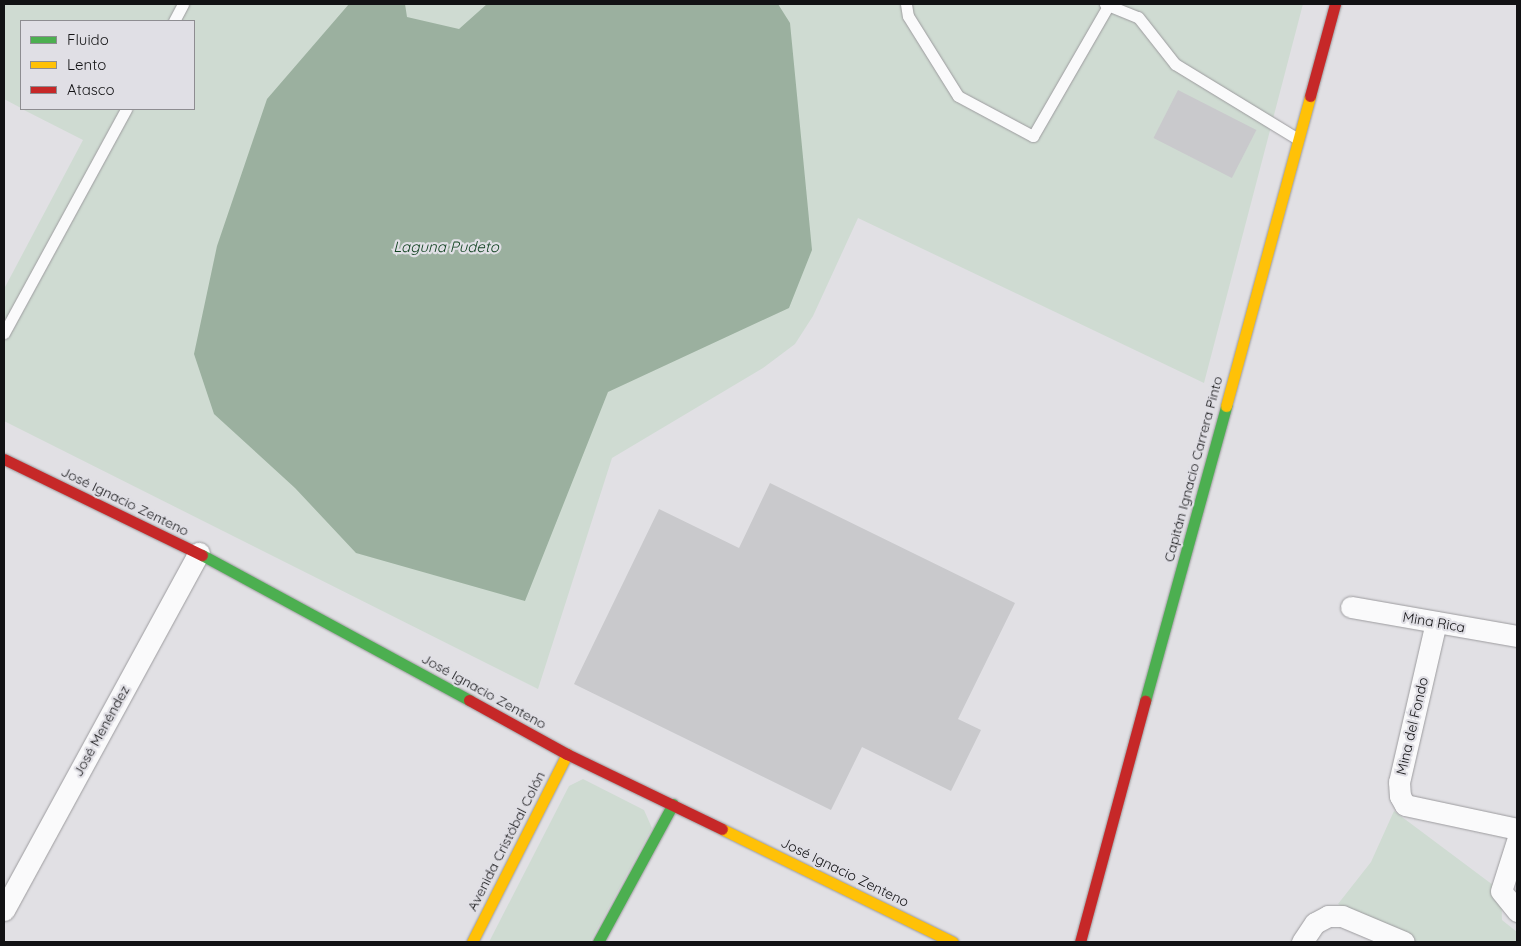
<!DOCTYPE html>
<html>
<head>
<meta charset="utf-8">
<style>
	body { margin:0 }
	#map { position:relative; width:1521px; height:946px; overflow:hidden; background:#e1e0e4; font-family:Quicksand,sans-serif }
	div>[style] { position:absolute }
	.green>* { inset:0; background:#cfdbd2 }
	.water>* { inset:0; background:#9bb09f }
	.building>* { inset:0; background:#c9c9cc; transform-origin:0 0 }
	.roads { filter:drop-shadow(0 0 1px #9c9b9e) drop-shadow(0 0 1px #9c9b9e) }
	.lane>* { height:11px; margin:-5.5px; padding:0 5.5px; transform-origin:5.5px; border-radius:5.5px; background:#fafafb }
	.street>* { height:21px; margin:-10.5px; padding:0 10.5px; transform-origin:10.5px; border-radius:10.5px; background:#fafafb }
	.fast>* { height:11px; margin:-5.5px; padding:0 5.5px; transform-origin:5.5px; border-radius:5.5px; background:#4caf50 }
	.slow>* { height:11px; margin:-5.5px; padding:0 5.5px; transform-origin:5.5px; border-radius:5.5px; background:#ffc107 }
	.jam>* { height:11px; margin:-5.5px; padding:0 5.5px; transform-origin:5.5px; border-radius:5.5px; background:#c62828 }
	span { translate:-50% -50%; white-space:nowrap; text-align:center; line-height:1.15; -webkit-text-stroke:4.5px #e0dfe5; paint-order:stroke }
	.street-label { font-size:14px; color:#121214 }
	.water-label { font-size:15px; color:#104220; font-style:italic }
	.frame { position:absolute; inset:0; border:5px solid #121214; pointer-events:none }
	.legend { position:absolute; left:20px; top:20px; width:175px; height:90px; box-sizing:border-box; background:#e0dfe5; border:1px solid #8e8d91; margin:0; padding:6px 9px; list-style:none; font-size:15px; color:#121214 }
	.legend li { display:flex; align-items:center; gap:10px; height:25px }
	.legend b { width:25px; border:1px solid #8e8d91 }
</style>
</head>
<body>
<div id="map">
	<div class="green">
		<div style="clip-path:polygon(4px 4px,1303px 4px,1204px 383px,858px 218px,813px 316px,795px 344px,763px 368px,612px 458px,538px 689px,4px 421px,4px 289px,83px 140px,22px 109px,194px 109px,194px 21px,21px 21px,21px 108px,4px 99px)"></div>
		<div style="clip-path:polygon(583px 779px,644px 810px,652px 828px,590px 942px,489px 942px,569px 786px)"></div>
		<div style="clip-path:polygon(1394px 811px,1501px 891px,1502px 920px,1517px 932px,1517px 942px,1410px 942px,1338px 904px,1371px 862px)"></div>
	</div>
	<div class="water">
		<div style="clip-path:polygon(349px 4px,405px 4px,407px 17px,459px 29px,487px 4px,778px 4px,790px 23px,812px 250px,789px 308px,608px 392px,525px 601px,356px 553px,295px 488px,214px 414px,194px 354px,217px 246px,267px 99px)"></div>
	</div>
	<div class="building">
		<div style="left:1178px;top:90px;width:88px;height:54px;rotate:27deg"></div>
		<div style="clip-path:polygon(770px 483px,1015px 603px,958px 719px,981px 730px,951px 791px,862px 747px,831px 810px,574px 684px,659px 509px,739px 548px)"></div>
	</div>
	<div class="roads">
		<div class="lane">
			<div style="left:906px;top:4px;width:12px;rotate:81deg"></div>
			<div style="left:908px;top:16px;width:94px;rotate:58deg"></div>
			<div style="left:958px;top:96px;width:85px;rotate:28.1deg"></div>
			<div style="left:1033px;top:136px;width:150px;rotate:-60deg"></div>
			<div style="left:1105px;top:4px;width:35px;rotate:22deg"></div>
			<div style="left:1138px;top:17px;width:60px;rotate:51.8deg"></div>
			<div style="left:1175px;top:64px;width:144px;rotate:31.4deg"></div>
			<div style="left:174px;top:21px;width:19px;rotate:-62deg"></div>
			<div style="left:4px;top:333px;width:255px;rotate:-61.4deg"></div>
		</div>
		<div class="street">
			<div style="left:1351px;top:607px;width:169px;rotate:9.9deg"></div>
			<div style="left:1436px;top:622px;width:164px;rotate:103deg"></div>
			<div style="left:1399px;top:782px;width:14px;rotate:86deg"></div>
			<div style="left:1400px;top:796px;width:10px;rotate:61deg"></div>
			<div style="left:1405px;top:805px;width:115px;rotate:12.1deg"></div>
			<div style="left:1517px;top:841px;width:52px;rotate:107.7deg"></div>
			<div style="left:1501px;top:891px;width:26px;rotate:51deg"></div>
			<div style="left:4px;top:910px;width:407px;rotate:-61.4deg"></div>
			<div style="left:1302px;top:942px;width:23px;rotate:-56deg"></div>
			<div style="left:1315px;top:923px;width:15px;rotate:-28deg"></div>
			<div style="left:1328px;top:916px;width:14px"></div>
			<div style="left:1342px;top:916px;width:67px;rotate:22.8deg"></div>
		</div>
		<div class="fast">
			<div style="left:202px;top:555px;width:304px;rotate:28.5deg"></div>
			<div style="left:1145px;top:701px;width:306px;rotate:-74.6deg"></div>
			<div style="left:598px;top:942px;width:157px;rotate:-61.5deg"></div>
		</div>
		<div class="slow">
			<div style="left:1226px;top:406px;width:321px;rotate:-74.8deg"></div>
			<div style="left:722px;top:829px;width:257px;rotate:26.1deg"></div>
			<div style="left:472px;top:942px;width:211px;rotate:-63.2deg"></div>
		</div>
		<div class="jam">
			<div style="left:1310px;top:96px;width:95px;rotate:-74.8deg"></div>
			<div style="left:4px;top:459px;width:220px;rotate:25.9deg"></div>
			<div style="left:469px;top:700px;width:112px;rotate:28.9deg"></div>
			<div style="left:567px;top:754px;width:172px;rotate:25.8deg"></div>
			<div style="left:1080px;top:942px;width:250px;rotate:-74.9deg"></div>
		</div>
	</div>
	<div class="street-label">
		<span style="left:1193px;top:469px;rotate:-75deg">Capitán Ignacio Carrera Pinto</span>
		<span style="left:125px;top:501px;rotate:26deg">José Ignacio Zenteno</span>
		<span style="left:1434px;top:622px;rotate:10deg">Mina Rica</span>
		<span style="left:484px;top:691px;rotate:29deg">José Ignacio Zenteno</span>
		<span style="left:1412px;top:726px;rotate:-77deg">Mina del Fondo</span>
		<span style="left:101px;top:731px;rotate:-61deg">José Menéndez</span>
		<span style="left:506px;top:841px;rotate:-63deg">Avenida Cristóbal Colón</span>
		<span style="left:845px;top:872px;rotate:26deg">José Ignacio Zenteno</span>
	</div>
	<div class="water-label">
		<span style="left:446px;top:247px">Laguna Pudeto</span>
	</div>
	<div class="frame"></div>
	<ul class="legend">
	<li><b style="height:6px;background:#4caf50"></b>Fluido</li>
	<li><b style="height:6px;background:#ffc107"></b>Lento</li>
	<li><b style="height:6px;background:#c62828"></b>Atasco</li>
	</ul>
</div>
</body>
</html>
